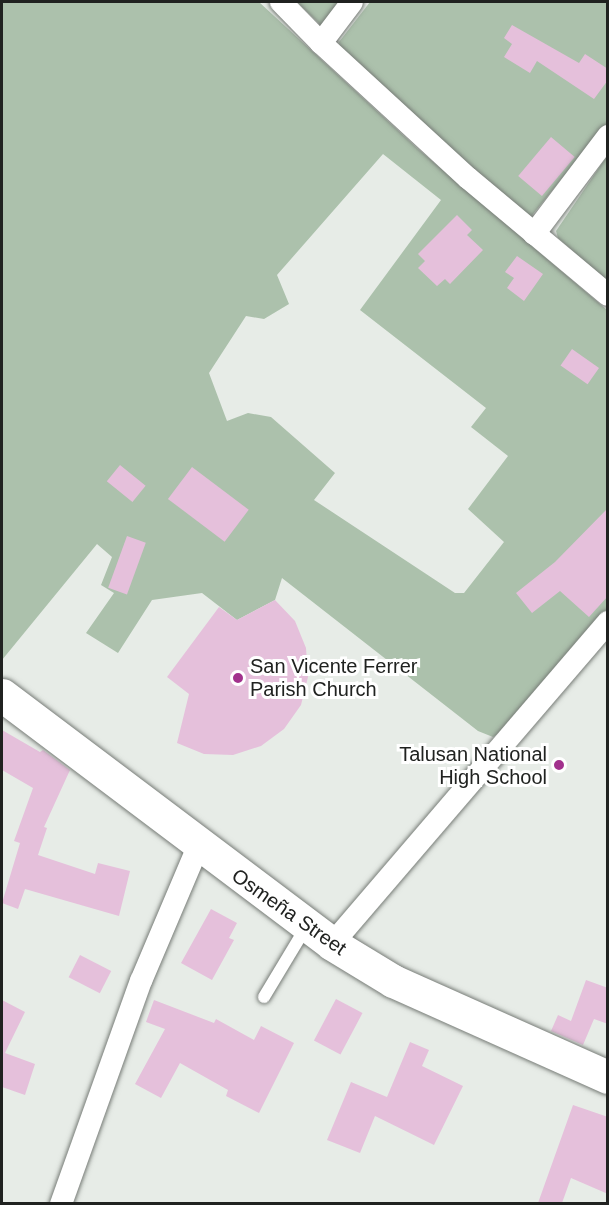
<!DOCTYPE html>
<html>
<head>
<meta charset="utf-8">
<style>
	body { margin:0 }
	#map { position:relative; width:609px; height:1205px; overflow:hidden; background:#e7ece7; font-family:Arial,sans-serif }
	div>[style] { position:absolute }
	.green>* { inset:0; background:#acc1ac }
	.building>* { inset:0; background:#e5c0db; transform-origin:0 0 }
	.roads { filter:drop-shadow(0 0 2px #777c77) drop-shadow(0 0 2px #777c77) }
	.service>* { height:12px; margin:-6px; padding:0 6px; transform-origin:6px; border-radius:6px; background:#fff }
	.minor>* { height:22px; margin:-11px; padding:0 11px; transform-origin:11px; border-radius:11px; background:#fff }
	.secondary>* { height:33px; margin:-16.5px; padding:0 16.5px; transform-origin:16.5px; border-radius:16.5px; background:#fff }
	.dots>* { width:16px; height:16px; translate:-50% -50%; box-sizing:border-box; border:3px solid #fff; border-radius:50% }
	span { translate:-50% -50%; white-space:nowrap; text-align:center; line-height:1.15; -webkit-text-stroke:6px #fff; paint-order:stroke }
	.poi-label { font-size:20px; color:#202220 }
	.left { translate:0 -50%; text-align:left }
	.right { translate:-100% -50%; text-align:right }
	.street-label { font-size:20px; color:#202220 }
	.frame { position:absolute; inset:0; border:3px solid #202220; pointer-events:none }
</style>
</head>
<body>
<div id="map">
	<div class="green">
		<div style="clip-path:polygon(evenodd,2px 2px,259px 2px,418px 149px,607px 310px,607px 609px,506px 728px,493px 737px,478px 731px,282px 578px,275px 600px,237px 620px,202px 593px,152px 600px,118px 653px,86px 633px,114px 593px,101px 585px,112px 557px,97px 544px,2px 660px,2px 2px,383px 154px,441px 200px,360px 310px,486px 408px,471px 427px,508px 456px,468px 509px,504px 542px,464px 593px,455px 593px,314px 500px,335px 473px,271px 417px,248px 413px,227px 421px,209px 373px,246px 316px,264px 319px,289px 304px,277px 275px,383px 154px)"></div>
		<div style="clip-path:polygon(297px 2px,342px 2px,323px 27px)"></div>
		<div style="clip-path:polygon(370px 2px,607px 2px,607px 123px,529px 219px,340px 53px,339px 42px)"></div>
		<div style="clip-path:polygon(607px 156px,607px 281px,558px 238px,556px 231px)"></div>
	</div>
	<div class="building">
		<div style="clip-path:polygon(512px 25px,579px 63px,585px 54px,608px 69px,608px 80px,594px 99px,537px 61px,530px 73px,504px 57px,512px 44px,504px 38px)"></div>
		<div style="left:551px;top:137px;width:31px;height:51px;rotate:40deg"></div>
		<div style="clip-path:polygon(457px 215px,472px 230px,467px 235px,483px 250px,450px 284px,445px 279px,437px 286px,418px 268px,425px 261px,418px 254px)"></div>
		<div style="clip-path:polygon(517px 256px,543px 274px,524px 301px,507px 288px,514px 278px,505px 272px)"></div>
		<div style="left:572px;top:349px;width:33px;height:20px;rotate:35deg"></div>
		<div style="left:120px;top:465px;width:33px;height:21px;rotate:39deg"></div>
		<div style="left:192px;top:467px;width:71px;height:40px;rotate:37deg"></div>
		<div style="clip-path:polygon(608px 508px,608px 596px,589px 617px,560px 591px,532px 613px,516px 593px,555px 562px)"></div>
		<div style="left:127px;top:536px;width:20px;height:55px;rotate:20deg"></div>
		<div style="clip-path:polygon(275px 600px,295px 621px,306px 648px,308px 677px,301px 705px,284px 729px,261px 746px,233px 755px,204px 754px,177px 743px,189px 694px,167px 677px,219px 607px,237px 620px)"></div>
		<div style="clip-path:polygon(2px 730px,40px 752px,43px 750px,70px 770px,44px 827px,47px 828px,38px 855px,95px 874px,98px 863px,130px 871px,119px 916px,25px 889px,18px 909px,2px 903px,20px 843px,14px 841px,33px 788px,2px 770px)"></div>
		<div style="clip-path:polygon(211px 909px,237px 923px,229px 938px,234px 940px,212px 980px,181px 963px)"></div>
		<div style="left:80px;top:955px;width:35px;height:25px;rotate:27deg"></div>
		<div style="clip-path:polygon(586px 980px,608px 988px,608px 1024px,594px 1019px,583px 1045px,551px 1031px,558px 1015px,571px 1021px)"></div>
		<div style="left:336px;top:999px;width:30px;height:47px;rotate:28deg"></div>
		<div style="clip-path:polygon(2px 1000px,25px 1012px,5px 1053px,35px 1064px,25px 1095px,2px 1087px)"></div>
		<div style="clip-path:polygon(154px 1000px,214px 1023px,216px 1019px,254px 1040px,261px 1026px,294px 1043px,259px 1113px,226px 1096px,228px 1090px,180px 1063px,161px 1098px,135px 1084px,165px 1029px,146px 1022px)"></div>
		<div style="clip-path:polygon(410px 1042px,429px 1050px,422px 1066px,463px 1086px,434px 1145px,375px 1116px,360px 1153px,327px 1140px,351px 1082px,387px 1097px)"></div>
		<div style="clip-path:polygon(573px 1105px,608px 1117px,608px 1194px,571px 1178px,562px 1203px,538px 1203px)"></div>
	</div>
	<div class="roads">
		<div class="service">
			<div style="left:264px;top:997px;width:82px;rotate:-59deg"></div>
		</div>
		<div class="minor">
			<div style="left:281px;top:2px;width:57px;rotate:45.7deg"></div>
			<div style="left:321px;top:43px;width:200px;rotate:42.6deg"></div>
			<div style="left:468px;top:178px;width:182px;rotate:39.9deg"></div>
			<div style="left:321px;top:43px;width:51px;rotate:-52.9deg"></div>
			<div style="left:534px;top:234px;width:123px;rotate:-52.9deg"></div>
			<div style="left:332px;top:944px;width:424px;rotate:-49.4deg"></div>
			<div style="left:61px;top:1204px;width:237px;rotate:-70.3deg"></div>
			<div style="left:141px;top:981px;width:146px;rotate:-67deg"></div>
		</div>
		<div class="secondary">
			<div style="left:2px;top:695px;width:413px;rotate:37deg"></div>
			<div style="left:332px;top:944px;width:71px;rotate:31.2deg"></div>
			<div style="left:393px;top:981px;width:235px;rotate:24.1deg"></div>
		</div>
	</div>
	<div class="dots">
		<div style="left:238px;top:678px;background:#a2318d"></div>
		<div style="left:559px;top:765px;background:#a2318d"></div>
	</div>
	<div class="poi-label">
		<span class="left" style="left:250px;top:678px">San Vicente Ferrer<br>Parish Church</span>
		<span class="right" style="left:547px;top:766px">Talusan National<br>High School</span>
	</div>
	<div class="street-label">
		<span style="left:289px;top:912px;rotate:35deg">Osmeña Street</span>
	</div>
	<div class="frame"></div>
</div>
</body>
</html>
